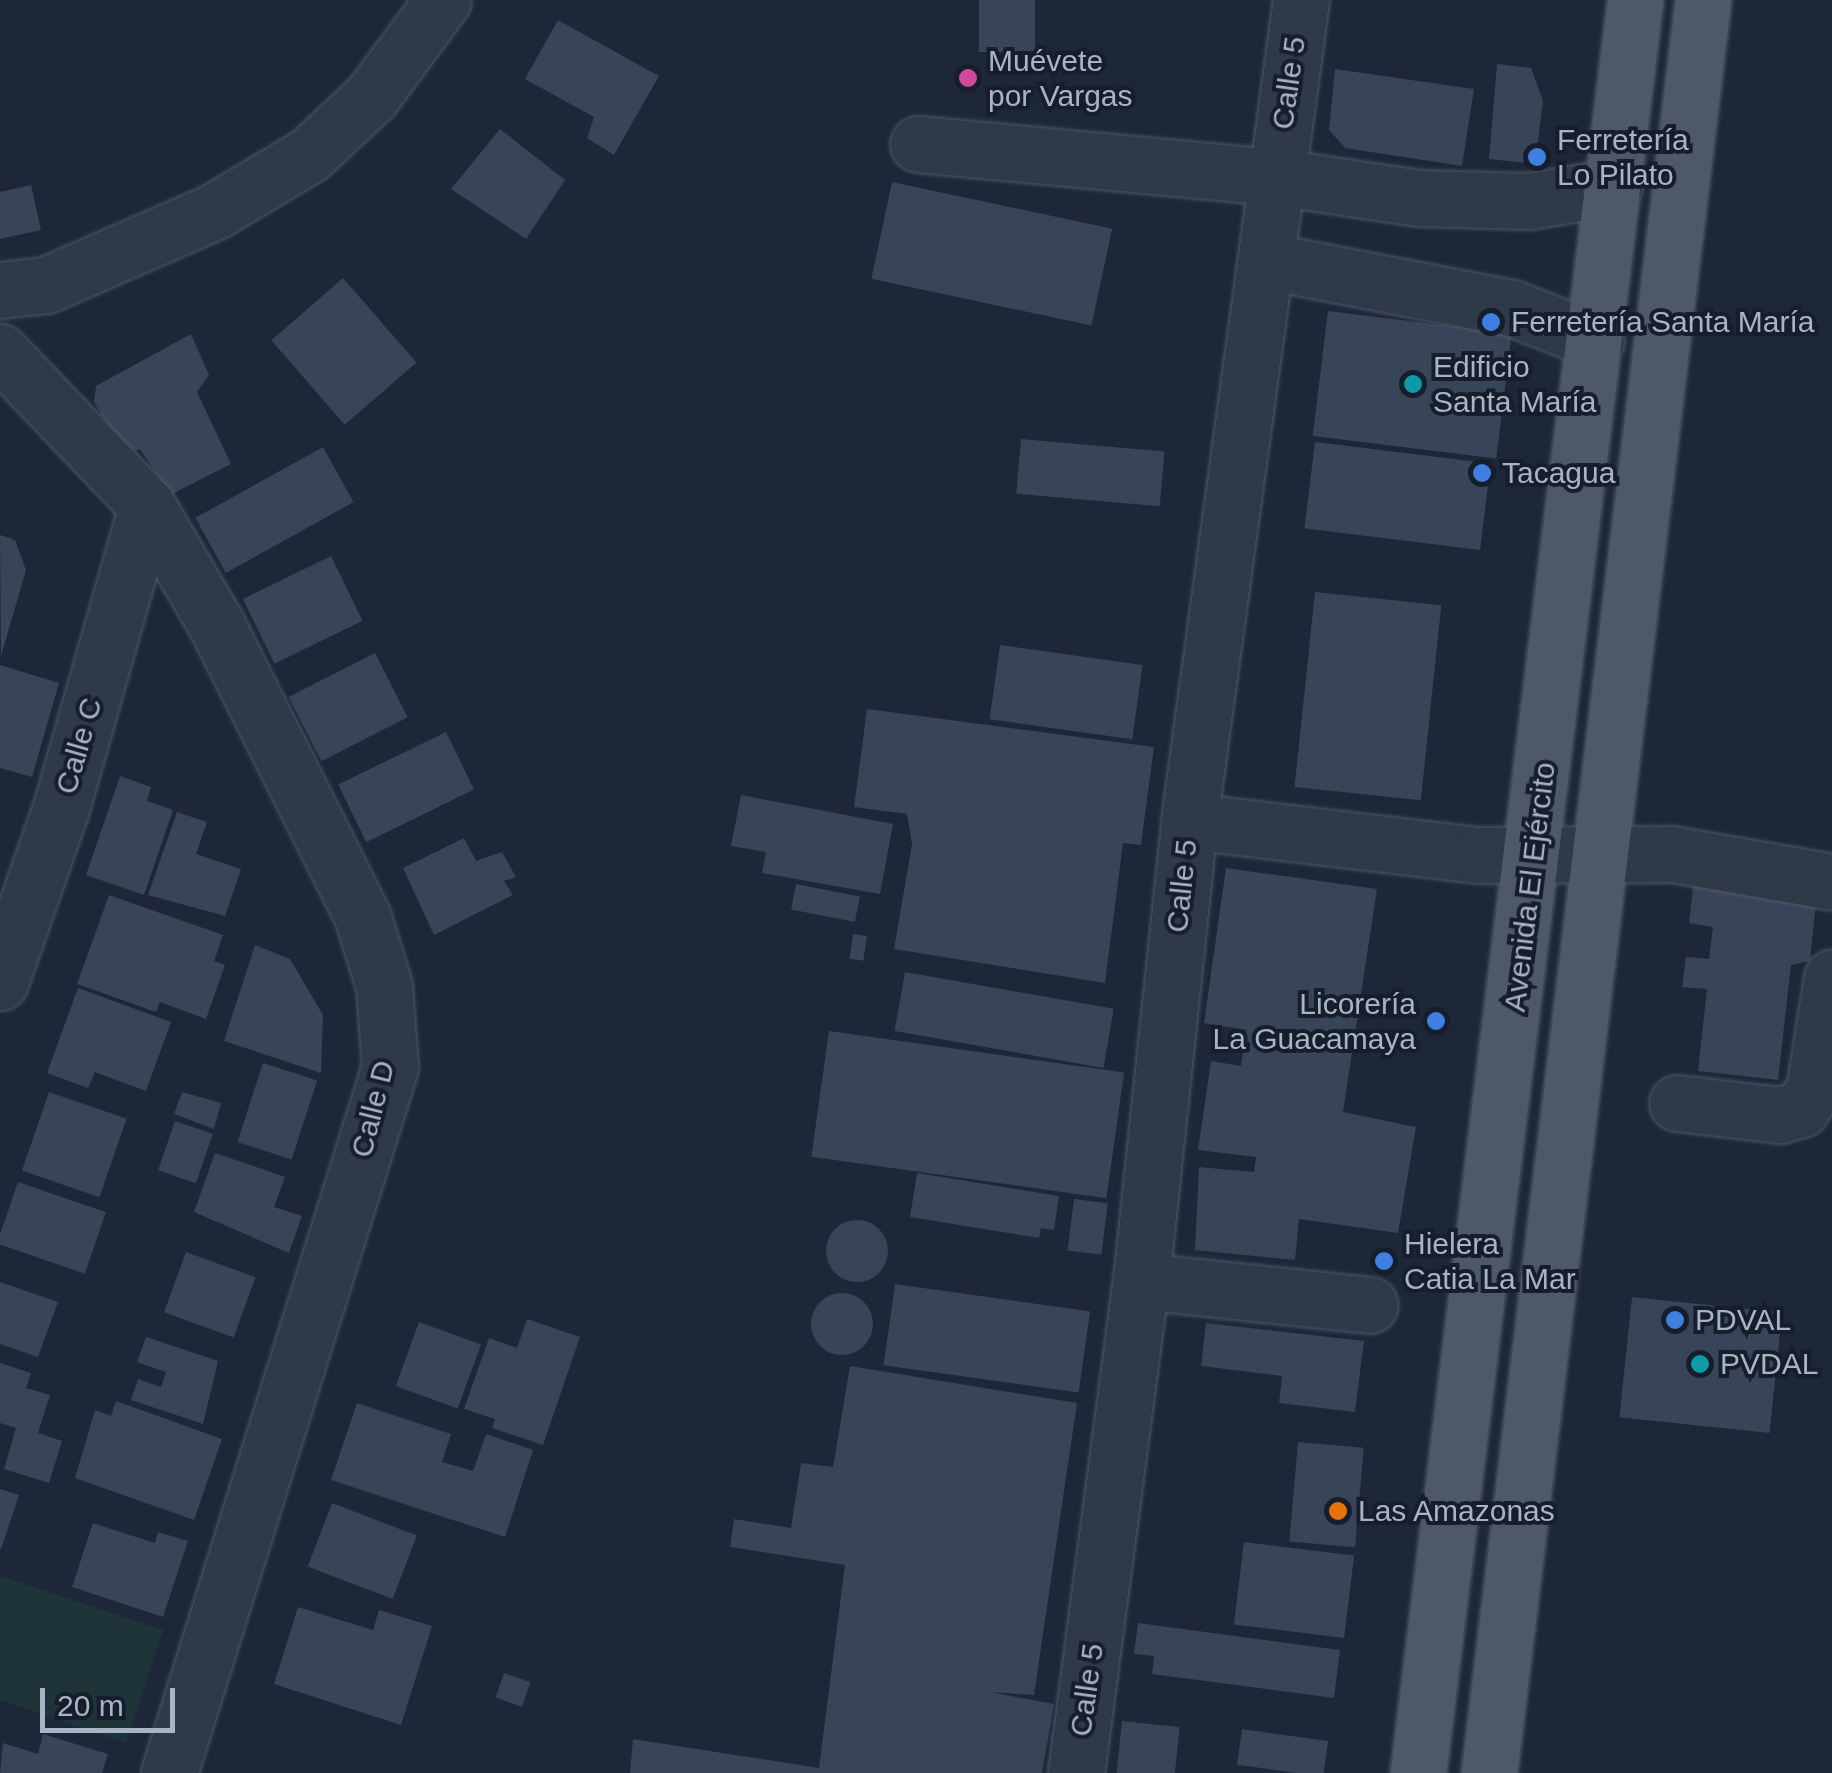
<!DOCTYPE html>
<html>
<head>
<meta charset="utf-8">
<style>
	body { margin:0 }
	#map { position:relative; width:1832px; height:1773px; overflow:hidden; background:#1d2737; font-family:Arial,sans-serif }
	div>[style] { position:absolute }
	.green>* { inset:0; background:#1f3438 }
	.building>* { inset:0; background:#384458; transform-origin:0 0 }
	.round { border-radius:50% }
	.roads { filter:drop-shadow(0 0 2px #4e5666) drop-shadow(0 0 2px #4e5666) }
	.minor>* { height:55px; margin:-27.5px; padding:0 27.5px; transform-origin:27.5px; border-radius:27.5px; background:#303947 }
	.major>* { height:55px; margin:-27.5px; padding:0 27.5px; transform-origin:27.5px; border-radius:27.5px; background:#4e5868 }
	.dots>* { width:28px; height:28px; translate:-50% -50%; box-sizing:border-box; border:5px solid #161e2c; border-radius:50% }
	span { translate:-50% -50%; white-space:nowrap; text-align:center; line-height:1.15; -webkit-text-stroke:8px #161e2c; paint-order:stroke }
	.poi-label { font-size:30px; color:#aab3c5 }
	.left { translate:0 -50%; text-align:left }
	.right { translate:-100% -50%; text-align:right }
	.street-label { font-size:30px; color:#aab3c5 }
	.scale { position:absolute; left:40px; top:1688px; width:135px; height:45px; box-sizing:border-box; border:5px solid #aab3c5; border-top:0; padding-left:12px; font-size:30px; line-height:35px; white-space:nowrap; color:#aab3c5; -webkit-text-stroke:8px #161e2c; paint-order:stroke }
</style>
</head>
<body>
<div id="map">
	<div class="green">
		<div style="clip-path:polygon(0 1576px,163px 1630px,126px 1743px,0 1700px)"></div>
	</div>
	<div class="building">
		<div style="left:979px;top:0;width:56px;height:52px"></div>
		<div style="clip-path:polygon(558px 20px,659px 76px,614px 155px,587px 138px,594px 117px,525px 79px)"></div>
		<div style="clip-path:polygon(1497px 64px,1531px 68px,1543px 101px,1535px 164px,1489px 159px)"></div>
		<div style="clip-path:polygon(1335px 69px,1474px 89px,1462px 166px,1345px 148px,1329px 130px)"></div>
		<div style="clip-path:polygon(500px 129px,565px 180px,526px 239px,451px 189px)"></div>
		<div style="left:892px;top:182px;width:225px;height:99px;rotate:12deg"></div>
		<div style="clip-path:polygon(31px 185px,41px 230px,0 239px,0 192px)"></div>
		<div style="left:343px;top:278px;width:112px;height:95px;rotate:49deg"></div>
		<div style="left:1328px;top:311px;width:185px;height:126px;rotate:7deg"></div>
		<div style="clip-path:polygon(191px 334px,209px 375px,197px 392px,231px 464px,170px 495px,140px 449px,124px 455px,94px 402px,96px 386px)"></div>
		<div style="left:1021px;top:439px;width:144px;height:55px;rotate:5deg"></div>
		<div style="left:1315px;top:442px;width:177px;height:87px;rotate:7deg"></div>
		<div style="left:323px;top:447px;width:63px;height:146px;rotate:61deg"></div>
		<div style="clip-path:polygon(0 535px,15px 540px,26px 570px,1px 656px)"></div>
		<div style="left:331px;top:556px;width:72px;height:98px;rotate:64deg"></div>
		<div style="left:1315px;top:592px;width:127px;height:196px;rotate:6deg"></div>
		<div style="left:1000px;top:645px;width:144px;height:75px;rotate:8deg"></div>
		<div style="left:375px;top:653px;width:72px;height:97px;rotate:63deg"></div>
		<div style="clip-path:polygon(0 665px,59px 683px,32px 777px,0 768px)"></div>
		<div style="clip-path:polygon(867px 709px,1154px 747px,1141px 845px,1123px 843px,1105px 983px,894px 949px,912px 844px,907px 814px,854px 807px)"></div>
		<div style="left:446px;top:732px;width:64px;height:120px;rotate:64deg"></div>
		<div style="clip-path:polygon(120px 776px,151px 787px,147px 801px,173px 810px,144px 895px,86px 875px)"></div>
		<div style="clip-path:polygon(741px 795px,893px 824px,880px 894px,762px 873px,766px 852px,731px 846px)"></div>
		<div style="clip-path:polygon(177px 812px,207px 822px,196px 854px,241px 869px,225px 916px,148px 895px)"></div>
		<div style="clip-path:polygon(464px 838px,476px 861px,502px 852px,516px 877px,504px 881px,513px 895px,434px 935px,403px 868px)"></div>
		<div style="clip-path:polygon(1226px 868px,1377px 889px,1343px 1112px,1416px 1127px,1398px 1233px,1299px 1219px,1295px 1260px,1195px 1250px,1199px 1167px,1254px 1172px,1256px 1157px,1198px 1150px,1211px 1061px,1241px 1066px,1246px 1030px,1204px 1023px)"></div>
		<div style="clip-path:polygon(1694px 879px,1817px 893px,1810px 961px,1791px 965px,1778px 1080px,1698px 1071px,1707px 989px,1682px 987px,1686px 957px,1709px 959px,1713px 927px,1689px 923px)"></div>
		<div style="left:796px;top:884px;width:65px;height:26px;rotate:11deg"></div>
		<div style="clip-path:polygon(109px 895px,223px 935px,214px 961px,225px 965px,206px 1019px,160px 1002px,156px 1012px,77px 984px)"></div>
		<div style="left:853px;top:934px;width:14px;height:25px;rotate:8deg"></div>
		<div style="clip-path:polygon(255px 945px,290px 959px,323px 1015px,321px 1073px,224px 1041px)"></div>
		<div style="left:905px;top:972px;width:212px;height:60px;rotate:10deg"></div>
		<div style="clip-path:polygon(78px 988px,171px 1022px,146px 1091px,95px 1072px,88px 1088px,47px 1073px)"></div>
		<div style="left:829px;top:1031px;width:298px;height:127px;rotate:8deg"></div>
		<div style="left:263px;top:1063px;width:57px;height:83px;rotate:18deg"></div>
		<div style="left:49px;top:1092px;width:82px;height:83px;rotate:19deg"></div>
		<div style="clip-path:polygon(182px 1092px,221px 1103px,214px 1129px,174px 1114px)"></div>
		<div style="left:175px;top:1121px;width:40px;height:52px;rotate:19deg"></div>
		<div style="clip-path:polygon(215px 1153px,285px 1177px,274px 1207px,302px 1216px,289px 1253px,194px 1212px)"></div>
		<div style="clip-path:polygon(917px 1173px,1059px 1196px,1054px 1230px,1041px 1228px,1039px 1238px,910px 1217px)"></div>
		<div style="left:18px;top:1182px;width:93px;height:65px;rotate:19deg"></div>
		<div style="left:1074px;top:1199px;width:34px;height:52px;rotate:7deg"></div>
		<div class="round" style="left:826px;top:1220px;width:62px;height:62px"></div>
		<div style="left:186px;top:1252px;width:74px;height:64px;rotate:20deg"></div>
		<div style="clip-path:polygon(0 1282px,58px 1302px,38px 1357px,0 1344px)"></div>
		<div style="left:895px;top:1284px;width:197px;height:82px;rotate:8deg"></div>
		<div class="round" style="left:811px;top:1293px;width:62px;height:62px"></div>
		<div style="left:1632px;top:1297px;width:151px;height:121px;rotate:6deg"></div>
		<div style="clip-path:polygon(527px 1319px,580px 1337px,543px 1445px,492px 1428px,495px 1419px,464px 1409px,489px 1338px,517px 1348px)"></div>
		<div style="left:419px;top:1322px;width:66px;height:68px;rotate:20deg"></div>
		<div style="clip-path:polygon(1206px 1323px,1364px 1341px,1355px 1412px,1279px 1403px,1282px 1376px,1201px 1366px)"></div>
		<div style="clip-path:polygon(146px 1337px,218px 1361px,203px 1424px,131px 1400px,138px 1379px,161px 1387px,166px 1372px,137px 1362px)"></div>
		<div style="clip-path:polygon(0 1363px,31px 1373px,26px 1388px,50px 1395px,38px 1433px,62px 1441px,49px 1483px,4px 1469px,16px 1428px,0 1423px)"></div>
		<div style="clip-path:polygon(850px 1366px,1077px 1403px,1034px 1695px,990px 1692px,1054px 1704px,1042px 1773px,630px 1773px,633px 1739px,819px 1768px,845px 1565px,730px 1547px,734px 1519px,791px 1528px,801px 1463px,833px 1467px)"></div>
		<div style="clip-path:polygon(116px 1401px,222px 1439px,194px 1520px,75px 1478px,95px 1410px,111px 1416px)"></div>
		<div style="clip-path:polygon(357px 1403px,451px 1434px,442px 1462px,473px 1471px,486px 1434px,533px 1450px,505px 1537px,331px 1480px)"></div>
		<div style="left:1298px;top:1442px;width:66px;height:100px;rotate:5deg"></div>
		<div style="clip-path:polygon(0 1489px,19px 1495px,1px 1549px,0 1549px)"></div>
		<div style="left:332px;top:1503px;width:91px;height:68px;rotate:21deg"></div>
		<div style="clip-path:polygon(93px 1523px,155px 1543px,158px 1532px,188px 1541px,163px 1617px,72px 1587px)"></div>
		<div style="left:1244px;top:1542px;width:111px;height:83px;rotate:7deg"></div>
		<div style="clip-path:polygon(298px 1607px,373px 1630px,379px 1610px,432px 1626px,401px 1725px,274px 1684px)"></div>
		<div style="clip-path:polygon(1138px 1623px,1340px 1650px,1334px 1698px,1152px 1674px,1154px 1656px,1134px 1654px)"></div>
		<div style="left:504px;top:1673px;width:28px;height:26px;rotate:19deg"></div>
		<div style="left:1122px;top:1721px;width:58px;height:52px;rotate:6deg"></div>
		<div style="left:1242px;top:1729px;width:87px;height:36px;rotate:8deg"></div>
		<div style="clip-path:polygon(43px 1734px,108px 1754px,102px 1773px,0 1773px,3px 1743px,38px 1754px)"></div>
	</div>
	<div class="roads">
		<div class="minor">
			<div style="left:918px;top:144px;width:361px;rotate:5.3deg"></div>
			<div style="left:1277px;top:177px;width:144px;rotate:8.4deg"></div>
			<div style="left:1419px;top:198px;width:110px;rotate:1.6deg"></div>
			<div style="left:1529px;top:201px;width:86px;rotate:-9.4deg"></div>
			<div style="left:1267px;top:261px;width:249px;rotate:10.9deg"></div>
			<div style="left:1512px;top:308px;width:90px;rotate:21.4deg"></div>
			<div style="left:0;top:290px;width:46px;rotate:-6.2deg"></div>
			<div style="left:46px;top:285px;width:184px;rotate:-23.6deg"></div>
			<div style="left:215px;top:211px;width:109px;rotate:-30.8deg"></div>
			<div style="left:309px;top:155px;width:86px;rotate:-43.1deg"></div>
			<div style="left:372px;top:96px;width:119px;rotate:-53.5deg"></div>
			<div style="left:0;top:352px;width:213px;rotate:46.3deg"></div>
			<div style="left:147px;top:506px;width:137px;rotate:59.7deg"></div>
			<div style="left:216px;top:624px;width:329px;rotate:63.4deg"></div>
			<div style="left:363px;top:918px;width:71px;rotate:72.8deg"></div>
			<div style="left:384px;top:986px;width:81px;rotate:85.8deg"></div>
			<div style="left:390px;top:1067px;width:740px;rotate:107.38deg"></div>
			<div style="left:1189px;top:821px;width:291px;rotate:6.7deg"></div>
			<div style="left:1478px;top:855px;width:194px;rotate:-0.3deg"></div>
			<div style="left:1672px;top:854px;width:162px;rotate:9.9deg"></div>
			<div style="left:0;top:982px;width:184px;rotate:-70.7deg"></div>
			<div style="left:61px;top:808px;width:314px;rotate:-74.1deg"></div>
			<div style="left:1677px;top:1103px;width:104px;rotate:6.6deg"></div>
			<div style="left:1780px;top:1115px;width:22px;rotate:-16deg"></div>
			<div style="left:1801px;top:1109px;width:23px;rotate:-56deg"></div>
			<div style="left:1814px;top:1090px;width:114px;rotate:-80.9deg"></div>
			<div style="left:1141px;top:1281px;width:230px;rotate:6deg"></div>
			<div style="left:1076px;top:1773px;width:496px;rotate:-82.5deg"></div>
			<div style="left:1141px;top:1281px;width:462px;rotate:-84deg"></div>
			<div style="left:1189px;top:821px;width:829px;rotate:-82.23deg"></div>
		</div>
		<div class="major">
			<div style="left:1418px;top:1773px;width:1786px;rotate:-83.02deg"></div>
			<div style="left:1489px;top:1773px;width:1786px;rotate:-83.12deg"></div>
		</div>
	</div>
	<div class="dots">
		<div style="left:968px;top:78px;background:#d1479c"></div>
		<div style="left:1537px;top:157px;background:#3f7fe0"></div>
		<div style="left:1491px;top:322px;background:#3f7fe0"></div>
		<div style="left:1413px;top:384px;background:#0f9aa8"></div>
		<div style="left:1482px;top:473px;background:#3f7fe0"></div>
		<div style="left:1436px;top:1021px;background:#3f7fe0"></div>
		<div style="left:1384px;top:1261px;background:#3f7fe0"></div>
		<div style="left:1675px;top:1320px;background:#3f7fe0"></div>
		<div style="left:1700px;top:1364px;background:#0f9aa8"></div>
		<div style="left:1338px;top:1511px;background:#e8710a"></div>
	</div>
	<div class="poi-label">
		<span class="left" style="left:988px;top:78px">Muévete<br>por Vargas</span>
		<span class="left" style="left:1557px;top:157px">Ferretería<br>Lo Pilato</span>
		<span class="left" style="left:1511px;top:322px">Ferretería Santa María</span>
		<span class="left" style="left:1433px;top:384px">Edificio<br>Santa María</span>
		<span class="left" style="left:1502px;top:473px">Tacagua</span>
		<span class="right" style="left:1416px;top:1021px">Licorería<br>La Guacamaya</span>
		<span class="left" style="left:1404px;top:1261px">Hielera<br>Catia La Mar</span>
		<span class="left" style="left:1695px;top:1320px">PDVAL</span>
		<span class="left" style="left:1720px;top:1364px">PVDAL</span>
		<span class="left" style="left:1358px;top:1511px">Las Amazonas</span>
	</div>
	<div class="street-label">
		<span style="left:1289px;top:83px;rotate:-82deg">Calle 5</span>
		<span style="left:79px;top:746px;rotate:-74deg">Calle C</span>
		<span style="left:1182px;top:886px;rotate:-84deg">Calle 5</span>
		<span style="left:1530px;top:887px;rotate:-83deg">Avenida El Ejército</span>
		<span style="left:373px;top:1109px;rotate:-76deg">Calle D</span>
		<span style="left:1087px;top:1690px;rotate:-82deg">Calle 5</span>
	</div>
	<div class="scale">20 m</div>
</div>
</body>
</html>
